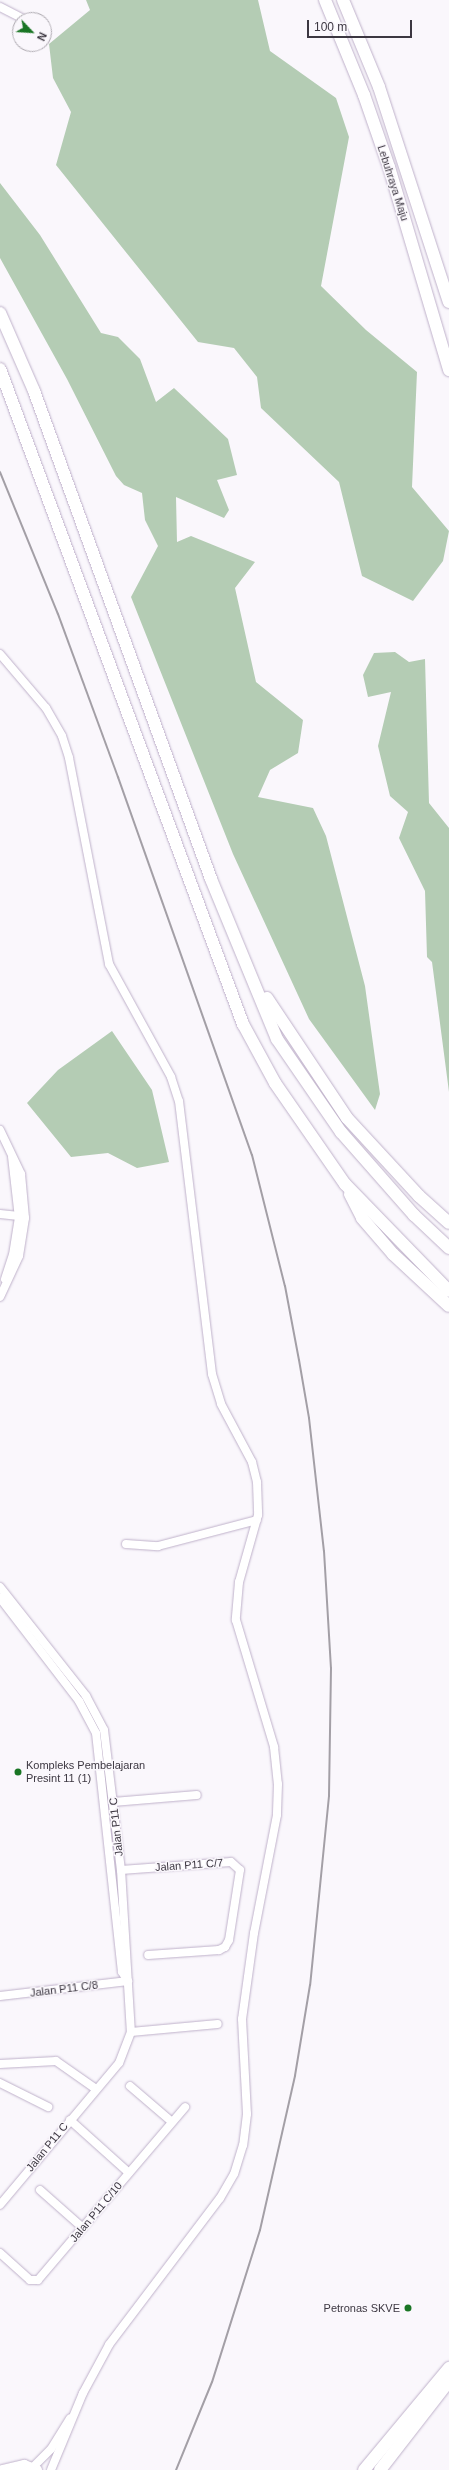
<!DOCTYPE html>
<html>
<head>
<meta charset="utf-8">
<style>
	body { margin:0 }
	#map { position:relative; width:449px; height:2470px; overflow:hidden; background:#faf7fc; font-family:Helvetica,sans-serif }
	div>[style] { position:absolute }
	.green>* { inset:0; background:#b4ccb4 }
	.roads { filter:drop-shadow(0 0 1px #bfb1ca) drop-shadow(0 0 1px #bfb1ca) }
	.minor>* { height:8px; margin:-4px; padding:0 4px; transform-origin:4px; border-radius:4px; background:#fff }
	.major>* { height:10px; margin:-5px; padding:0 5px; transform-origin:5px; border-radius:5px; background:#fff }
	.highway>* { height:12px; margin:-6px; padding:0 6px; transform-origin:6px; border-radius:6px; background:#fff }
	.rail>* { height:2px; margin:-1px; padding:0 1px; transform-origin:1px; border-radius:1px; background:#a39fa6 }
	.dots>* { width:11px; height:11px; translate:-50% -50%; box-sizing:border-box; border:2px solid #faf7fc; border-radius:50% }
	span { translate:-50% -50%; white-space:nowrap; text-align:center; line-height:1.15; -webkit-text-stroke:3px #faf7fc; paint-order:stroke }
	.street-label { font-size:11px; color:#3c3741 }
	.poi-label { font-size:11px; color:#3c3741 }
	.left { translate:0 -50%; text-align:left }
	.right { translate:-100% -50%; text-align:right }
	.north { position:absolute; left:12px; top:12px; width:40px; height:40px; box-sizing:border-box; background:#faf7fc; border:1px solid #aeaab1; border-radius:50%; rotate:115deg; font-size:11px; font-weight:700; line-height:16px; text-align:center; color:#3c3741 }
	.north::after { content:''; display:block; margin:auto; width:14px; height:18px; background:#197524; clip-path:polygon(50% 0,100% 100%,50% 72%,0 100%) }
	.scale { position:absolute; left:307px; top:20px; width:105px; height:18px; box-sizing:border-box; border:2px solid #3c3741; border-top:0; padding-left:5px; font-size:12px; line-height:14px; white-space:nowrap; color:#3c3741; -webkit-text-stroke:3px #faf7fc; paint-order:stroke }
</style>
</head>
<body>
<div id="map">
	<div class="green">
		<div style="clip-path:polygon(86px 0,258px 0,270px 51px,336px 98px,349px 137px,321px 286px,366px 330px,417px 372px,412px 487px,449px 531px,443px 561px,413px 601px,362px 576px,339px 482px,261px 408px,257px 377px,234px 348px,198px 342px,56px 165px,71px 112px,53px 78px,49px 44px,90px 10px)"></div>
		<div style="clip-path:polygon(0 183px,40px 235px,101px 333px,118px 337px,140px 359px,156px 402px,174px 388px,228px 439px,237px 475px,217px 480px,229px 510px,224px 518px,176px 497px,177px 542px,191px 536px,255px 562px,235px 588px,256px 682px,303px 720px,298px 753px,270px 770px,258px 797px,313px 808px,326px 836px,365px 986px,380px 1094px,375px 1110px,309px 1019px,233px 854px,131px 597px,158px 546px,145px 520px,142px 493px,124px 485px,116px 476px,67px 379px,0 258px)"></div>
		<div style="clip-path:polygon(395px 652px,409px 662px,425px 659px,429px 803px,449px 828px,449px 1092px,432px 962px,427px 957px,425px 891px,399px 838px,408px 812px,390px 796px,378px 746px,391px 692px,368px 697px,363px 675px,374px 653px)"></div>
		<div style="clip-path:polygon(112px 1031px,152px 1090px,169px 1162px,137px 1168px,108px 1153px,71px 1157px,27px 1103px,58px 1070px)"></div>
	</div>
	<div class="roads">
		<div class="minor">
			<div style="left:0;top:7px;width:28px;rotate:27deg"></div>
			<div style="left:0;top:654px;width:71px;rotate:49.6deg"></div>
			<div style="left:46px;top:708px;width:32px;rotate:60deg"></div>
			<div style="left:62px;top:736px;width:23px;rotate:72deg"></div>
			<div style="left:69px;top:758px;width:210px;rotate:79deg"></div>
			<div style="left:109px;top:964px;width:129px;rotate:61.2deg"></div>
			<div style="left:171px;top:1077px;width:25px;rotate:72deg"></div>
			<div style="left:179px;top:1101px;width:275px;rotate:83.1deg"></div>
			<div style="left:212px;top:1374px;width:31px;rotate:73deg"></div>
			<div style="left:221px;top:1404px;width:66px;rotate:61.9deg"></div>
			<div style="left:252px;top:1462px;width:21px;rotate:76deg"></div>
			<div style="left:257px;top:1482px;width:33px;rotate:88deg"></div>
			<div style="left:258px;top:1515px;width:70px;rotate:105.8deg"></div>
			<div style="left:239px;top:1582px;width:38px;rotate:95deg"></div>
			<div style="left:236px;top:1620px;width:133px;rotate:73.3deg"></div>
			<div style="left:274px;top:1747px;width:37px;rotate:84deg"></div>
			<div style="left:278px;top:1784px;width:31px;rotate:92deg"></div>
			<div style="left:277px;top:1815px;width:120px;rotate:101deg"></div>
			<div style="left:254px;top:1933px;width:87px;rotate:97.9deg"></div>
			<div style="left:242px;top:2019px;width:95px;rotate:87deg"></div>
			<div style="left:247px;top:2114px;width:31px;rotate:97deg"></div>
			<div style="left:243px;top:2145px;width:30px;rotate:107deg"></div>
			<div style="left:234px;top:2174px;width:28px;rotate:120deg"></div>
			<div style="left:220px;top:2198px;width:184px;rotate:127.1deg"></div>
			<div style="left:109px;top:2345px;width:55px;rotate:118.4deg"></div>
			<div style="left:83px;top:2393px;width:83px;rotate:112.6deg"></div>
			<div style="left:0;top:1130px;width:49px;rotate:64.5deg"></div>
			<div style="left:21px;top:1174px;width:44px;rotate:84.8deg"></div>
			<div style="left:25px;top:1218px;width:38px;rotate:99deg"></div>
			<div style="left:19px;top:1256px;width:45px;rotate:114.9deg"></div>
			<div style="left:0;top:1214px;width:19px;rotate:6deg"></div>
			<div style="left:5px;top:1279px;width:25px;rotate:-72deg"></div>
			<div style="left:13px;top:1255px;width:37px;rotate:-81deg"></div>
			<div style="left:19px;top:1218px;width:61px;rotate:-96.5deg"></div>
			<div style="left:126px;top:1544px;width:32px;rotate:4deg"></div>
			<div style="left:158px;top:1546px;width:102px;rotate:-14.7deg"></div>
			<div style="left:0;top:1587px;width:139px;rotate:51.7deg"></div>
			<div style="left:86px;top:1696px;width:38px;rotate:62deg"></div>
			<div style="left:104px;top:1730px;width:141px;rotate:83.1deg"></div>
			<div style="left:121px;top:1870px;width:162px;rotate:86.5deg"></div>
			<div style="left:131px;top:2032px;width:33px;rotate:111deg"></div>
			<div style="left:119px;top:2063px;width:185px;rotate:130deg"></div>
			<div style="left:0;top:1598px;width:130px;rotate:52.5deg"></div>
			<div style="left:79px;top:1701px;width:36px;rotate:62deg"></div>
			<div style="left:96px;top:1733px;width:240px;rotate:83.8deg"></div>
			<div style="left:122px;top:1972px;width:11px;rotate:56deg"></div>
			<div style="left:113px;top:1802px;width:84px;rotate:-4.8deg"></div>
			<div style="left:121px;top:1870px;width:110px;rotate:-4.2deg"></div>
			<div style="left:231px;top:1862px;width:12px;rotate:42deg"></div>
			<div style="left:240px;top:1870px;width:71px;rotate:98.9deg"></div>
			<div style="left:229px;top:1940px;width:8px;rotate:120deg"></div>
			<div style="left:225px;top:1947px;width:7px;rotate:153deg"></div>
			<div style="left:219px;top:1950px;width:71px;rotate:176deg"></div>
			<div style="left:0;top:1996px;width:129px;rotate:-6.7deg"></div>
			<div style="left:131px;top:2032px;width:87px;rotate:-5.3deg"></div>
			<div style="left:0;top:2064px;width:56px;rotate:-3.1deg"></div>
			<div style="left:56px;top:2061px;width:49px;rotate:35deg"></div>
			<div style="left:0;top:2083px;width:54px;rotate:26.6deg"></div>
			<div style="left:130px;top:2086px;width:55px;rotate:40.6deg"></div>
			<div style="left:70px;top:2120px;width:79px;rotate:41.9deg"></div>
			<div style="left:40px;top:2190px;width:57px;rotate:41.5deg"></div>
			<div style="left:0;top:2253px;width:40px;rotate:42deg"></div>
			<div style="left:30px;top:2280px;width:8px"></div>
			<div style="left:38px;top:2280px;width:227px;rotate:-49.6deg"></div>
			<div style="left:33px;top:2467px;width:25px;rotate:-45deg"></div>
			<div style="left:51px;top:2449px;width:36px;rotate:-58deg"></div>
		</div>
		<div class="major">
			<div style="left:2px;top:2470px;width:23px;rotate:-13deg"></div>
			<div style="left:24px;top:2465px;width:14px;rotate:21deg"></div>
		</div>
		<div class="highway">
			<div style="left:325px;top:0;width:103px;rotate:67.7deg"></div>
			<div style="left:364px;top:95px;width:76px;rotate:70.9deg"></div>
			<div style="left:389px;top:167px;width:212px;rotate:73.5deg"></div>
			<div style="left:343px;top:0;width:94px;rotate:67.5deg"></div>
			<div style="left:379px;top:87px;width:226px;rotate:72deg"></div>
			<div style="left:0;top:313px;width:85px;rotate:66.4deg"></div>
			<div style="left:34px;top:391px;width:519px;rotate:70.06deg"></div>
			<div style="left:211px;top:879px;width:173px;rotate:67.6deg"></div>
			<div style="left:277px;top:1039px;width:113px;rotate:55.5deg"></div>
			<div style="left:341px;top:1132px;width:111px;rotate:48.7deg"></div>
			<div style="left:414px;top:1215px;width:48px;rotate:43.3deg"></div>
			<div style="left:0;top:369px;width:699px;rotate:69.65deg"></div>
			<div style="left:243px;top:1024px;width:67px;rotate:61.5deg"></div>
			<div style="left:275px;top:1083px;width:123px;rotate:55.3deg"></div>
			<div style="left:345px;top:1184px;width:149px;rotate:45.8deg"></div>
			<div style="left:267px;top:998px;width:144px;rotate:56.3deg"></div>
			<div style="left:347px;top:1118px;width:106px;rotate:47.3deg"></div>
			<div style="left:419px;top:1196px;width:40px;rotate:42deg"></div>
			<div style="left:350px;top:1194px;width:27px;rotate:63deg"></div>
			<div style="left:362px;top:1218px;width:48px;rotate:49.3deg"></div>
			<div style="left:393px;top:1254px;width:76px;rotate:42.9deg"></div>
			<div style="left:364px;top:2470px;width:133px;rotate:-50.2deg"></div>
			<div style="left:380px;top:2470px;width:113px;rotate:-52.2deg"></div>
		</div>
	</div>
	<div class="rail">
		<div style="left:0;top:472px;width:153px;rotate:67.8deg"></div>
		<div style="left:58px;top:614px;width:174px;rotate:69.8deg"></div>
		<div style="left:118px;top:777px;width:401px;rotate:70.5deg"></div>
		<div style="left:252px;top:1155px;width:135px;rotate:75.9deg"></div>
		<div style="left:285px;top:1286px;width:75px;rotate:79.3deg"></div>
		<div style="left:299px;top:1360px;width:59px;rotate:80.2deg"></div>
		<div style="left:309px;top:1418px;width:134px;rotate:83.6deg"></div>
		<div style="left:324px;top:1551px;width:117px;rotate:86.6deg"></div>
		<div style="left:331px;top:1668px;width:128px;rotate:90.9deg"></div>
		<div style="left:329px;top:1796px;width:190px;rotate:95.7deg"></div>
		<div style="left:310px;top:1985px;width:92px;rotate:99.4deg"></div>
		<div style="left:295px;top:2076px;width:158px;rotate:102.8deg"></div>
		<div style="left:260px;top:2230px;width:159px;rotate:107.5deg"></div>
		<div style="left:212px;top:2382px;width:95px;rotate:112.2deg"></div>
	</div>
	<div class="dots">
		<div style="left:18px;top:1772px;background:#197524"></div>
		<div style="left:408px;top:2308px;background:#197524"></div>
	</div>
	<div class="street-label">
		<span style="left:393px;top:183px;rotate:72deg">Lebuhraya Maju</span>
		<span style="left:116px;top:1827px;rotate:-96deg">Jalan P11 C</span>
		<span style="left:189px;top:1865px;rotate:-4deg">Jalan P11 C/7</span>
		<span style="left:64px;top:1989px;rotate:-7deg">Jalan P11 C/8</span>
		<span style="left:47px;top:2147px;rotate:-51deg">Jalan P11 C</span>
		<span style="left:96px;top:2212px;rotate:-50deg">Jalan P11 C/10</span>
	</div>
	<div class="poi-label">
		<span class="left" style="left:26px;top:1772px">Kompleks Pembelajaran<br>Presint 11 (1)</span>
		<span class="right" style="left:400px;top:2308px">Petronas SKVE</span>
	</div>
	<div class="north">N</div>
	<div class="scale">100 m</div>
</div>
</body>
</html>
